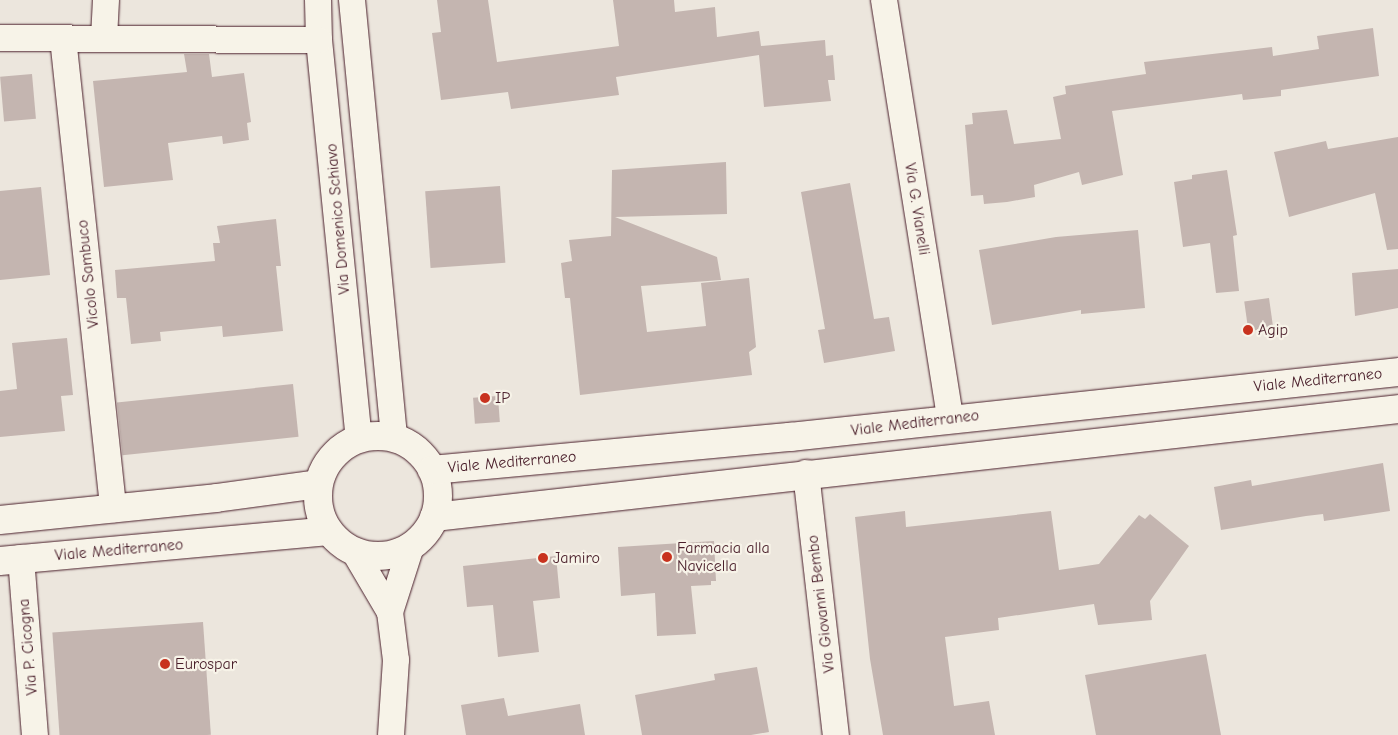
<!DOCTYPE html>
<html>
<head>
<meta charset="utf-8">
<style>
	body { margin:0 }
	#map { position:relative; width:1398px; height:735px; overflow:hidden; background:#ece6dd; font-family:"Comic Neue",sans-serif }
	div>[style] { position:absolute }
	.building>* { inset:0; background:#c4b5b0; transform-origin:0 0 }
	.roads { filter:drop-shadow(0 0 1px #4a1f2b) drop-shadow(0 0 1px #4a1f2b) }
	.minor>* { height:26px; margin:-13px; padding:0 13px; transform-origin:13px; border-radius:13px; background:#f7f3e8 }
	.tertiary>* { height:28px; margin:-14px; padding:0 14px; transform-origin:14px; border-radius:14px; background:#f7f3e8 }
	.tertiary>.ring { margin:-14px; padding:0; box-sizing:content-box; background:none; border:28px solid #f7f3e8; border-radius:50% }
	.dots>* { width:14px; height:14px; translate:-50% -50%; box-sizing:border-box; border:2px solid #f7f3e8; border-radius:50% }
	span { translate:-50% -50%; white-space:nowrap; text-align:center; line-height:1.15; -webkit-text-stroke:4.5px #f7f3e8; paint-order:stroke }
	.street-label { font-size:16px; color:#4a1f2b }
	.poi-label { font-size:16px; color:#4a1f2b }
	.left { translate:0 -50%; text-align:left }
</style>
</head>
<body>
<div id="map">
	<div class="building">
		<div style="clip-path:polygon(437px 0,488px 0,497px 62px,619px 46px,613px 0,674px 0,675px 12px,715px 7px,717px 37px,759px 31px,761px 46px,825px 40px,826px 56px,833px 55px,835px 80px,828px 80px,831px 101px,764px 107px,759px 55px,616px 77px,619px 95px,511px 109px,508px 92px,441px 100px,432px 33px,441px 32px)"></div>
		<div style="clip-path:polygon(1373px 28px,1379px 76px,1281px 90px,1281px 96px,1243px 100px,1242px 94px,1112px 111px,1123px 175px,1082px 185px,1079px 172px,1034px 185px,1035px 197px,1007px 202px,984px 204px,983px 195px,971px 196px,965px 125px,973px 124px,972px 113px,1007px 110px,1014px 144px,1061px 139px,1053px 97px,1066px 94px,1065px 86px,1146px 74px,1144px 62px,1272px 47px,1273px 56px,1319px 49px,1317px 36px)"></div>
		<div style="clip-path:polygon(184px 54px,209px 54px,212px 77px,244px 73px,251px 122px,247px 123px,249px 140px,223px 144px,222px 136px,168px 143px,173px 180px,104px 187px,93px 81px,187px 72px)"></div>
		<div style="left:32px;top:74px;width:45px;height:32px;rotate:85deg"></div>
		<div style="clip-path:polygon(1398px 137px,1398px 249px,1387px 250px,1375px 193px,1289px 217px,1274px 152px,1326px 141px,1328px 149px)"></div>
		<div style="clip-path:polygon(726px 162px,727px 214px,615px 217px,717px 257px,721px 280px,641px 286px,647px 332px,706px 326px,701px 283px,749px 278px,756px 347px,749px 352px,752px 375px,580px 395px,570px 298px,565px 298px,561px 263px,572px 261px,569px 240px,611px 236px,612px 170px)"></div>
		<div style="clip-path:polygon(1227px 170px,1237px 235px,1233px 236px,1239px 291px,1216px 293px,1210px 243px,1183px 247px,1174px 182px,1192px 179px,1192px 175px)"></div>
		<div style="clip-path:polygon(850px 183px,874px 319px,889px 317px,895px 351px,824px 363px,818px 330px,825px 329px,801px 192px)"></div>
		<div style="left:500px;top:186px;width:77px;height:75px;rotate:86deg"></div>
		<div style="clip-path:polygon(41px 187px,50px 275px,0 280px,0 191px)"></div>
		<div style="clip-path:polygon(276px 219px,281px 266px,276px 266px,283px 331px,223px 337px,222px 326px,160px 332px,161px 341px,131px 344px,126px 298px,117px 298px,115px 270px,215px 261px,213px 243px,220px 243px,217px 226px)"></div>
		<div style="clip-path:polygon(1138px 230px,1145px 308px,1081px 314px,1081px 310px,992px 325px,979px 250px,1056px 237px)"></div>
		<div style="clip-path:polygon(1398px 269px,1398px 308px,1355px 316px,1352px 273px)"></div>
		<div style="left:1269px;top:298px;width:30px;height:25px;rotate:82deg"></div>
		<div style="clip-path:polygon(67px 338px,73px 395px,61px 396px,65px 431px,0 437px,0 391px,17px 389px,12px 343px)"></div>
		<div style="left:293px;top:384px;width:53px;height:177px;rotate:84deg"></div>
		<div style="left:498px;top:396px;width:26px;height:25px;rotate:86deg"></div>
		<div style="clip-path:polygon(1383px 463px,1390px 511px,1324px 521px,1323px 514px,1306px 516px,1221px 530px,1214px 487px,1251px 480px,1252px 486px)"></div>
		<div style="clip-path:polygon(905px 511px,906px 527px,1051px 511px,1059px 570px,1099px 564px,1139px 515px,1145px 519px,1150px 514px,1189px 546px,1150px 601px,1152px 620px,1098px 625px,1094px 604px,998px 618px,999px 630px,945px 637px,954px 706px,989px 701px,995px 735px,883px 735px,870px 659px,855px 517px)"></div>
		<div style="clip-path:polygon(714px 541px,716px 581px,711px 581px,711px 585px,691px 586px,696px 634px,657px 636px,655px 593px,621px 596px,618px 547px)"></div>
		<div style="clip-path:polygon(556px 556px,560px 598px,533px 601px,539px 652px,498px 657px,493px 605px,467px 607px,463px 566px)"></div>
		<div style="left:203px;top:622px;width:113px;height:151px;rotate:86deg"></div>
		<div style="clip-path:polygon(1206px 654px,1221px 735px,1096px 735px,1085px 675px)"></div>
		<div style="clip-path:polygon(757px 667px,769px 732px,751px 735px,642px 735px,635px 695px,715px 680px,714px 674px)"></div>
		<div style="clip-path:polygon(504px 698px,508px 716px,580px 704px,585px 735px,466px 735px,461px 705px)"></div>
	</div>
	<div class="roads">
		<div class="minor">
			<div style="left:318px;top:0;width:40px;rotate:88.6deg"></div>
			<div style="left:319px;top:40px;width:400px;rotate:84.3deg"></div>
			<div style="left:352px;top:0;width:440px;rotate:84.5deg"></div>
			<div style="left:884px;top:0;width:423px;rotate:81deg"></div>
			<div style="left:0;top:38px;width:319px;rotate:0.4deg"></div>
			<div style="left:63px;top:38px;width:474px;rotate:83.9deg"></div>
			<div style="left:104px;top:38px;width:38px;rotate:-87deg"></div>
			<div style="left:806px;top:473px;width:264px;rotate:83.5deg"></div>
			<div style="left:354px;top:551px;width:71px;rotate:59.5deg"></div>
			<div style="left:390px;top:612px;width:48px;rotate:82.9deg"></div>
			<div style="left:396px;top:660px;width:75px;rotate:93.8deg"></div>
			<div style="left:21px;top:558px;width:178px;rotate:85.5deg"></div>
			<div style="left:390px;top:612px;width:69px;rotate:-72.3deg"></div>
		</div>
		<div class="tertiary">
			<div class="ring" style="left:318px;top:436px;width:92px;height:92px"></div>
			<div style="left:432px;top:470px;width:360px;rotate:-5.3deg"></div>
			<div style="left:790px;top:437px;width:611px;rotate:-6.1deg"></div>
			<div style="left:434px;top:517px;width:970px;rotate:-6.39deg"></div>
			<div style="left:0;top:520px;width:217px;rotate:-5.8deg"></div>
			<div style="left:216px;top:498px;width:103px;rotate:-7.8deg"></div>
			<div style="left:0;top:561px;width:330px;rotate:-5.2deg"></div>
		</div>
	</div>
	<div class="dots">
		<div style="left:1248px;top:330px;background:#c8321e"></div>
		<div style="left:485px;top:398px;background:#c8321e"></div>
		<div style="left:667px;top:557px;background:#c8321e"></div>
		<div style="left:543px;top:558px;background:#c8321e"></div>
		<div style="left:165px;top:664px;background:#c8321e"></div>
	</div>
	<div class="street-label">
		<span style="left:917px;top:209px;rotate:81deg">Via G. Vianelli</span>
		<span style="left:338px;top:219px;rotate:-95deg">Via Domenico Schiavo</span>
		<span style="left:88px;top:274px;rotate:-96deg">Vicolo Sambuco</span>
		<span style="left:1318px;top:380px;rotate:-6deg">Viale Mediterraneo</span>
		<span style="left:915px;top:423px;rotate:-7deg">Viale Mediterraneo</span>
		<span style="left:512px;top:462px;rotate:-5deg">Viale Mediterraneo</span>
		<span style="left:119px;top:550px;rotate:-5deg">Viale Mediterraneo</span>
		<span style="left:821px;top:604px;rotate:-97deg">Via Giovanni Bembo</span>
		<span style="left:28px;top:647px;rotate:-95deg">Via P. Cicogna</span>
	</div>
	<div class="poi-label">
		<span class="left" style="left:1258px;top:330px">Agip</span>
		<span class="left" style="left:495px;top:398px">IP</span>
		<span class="left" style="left:677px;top:557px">Farmacia alla<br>Navicella</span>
		<span class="left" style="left:553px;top:558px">Jamiro</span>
		<span class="left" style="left:175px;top:664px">Eurospar</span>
	</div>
</div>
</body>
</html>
